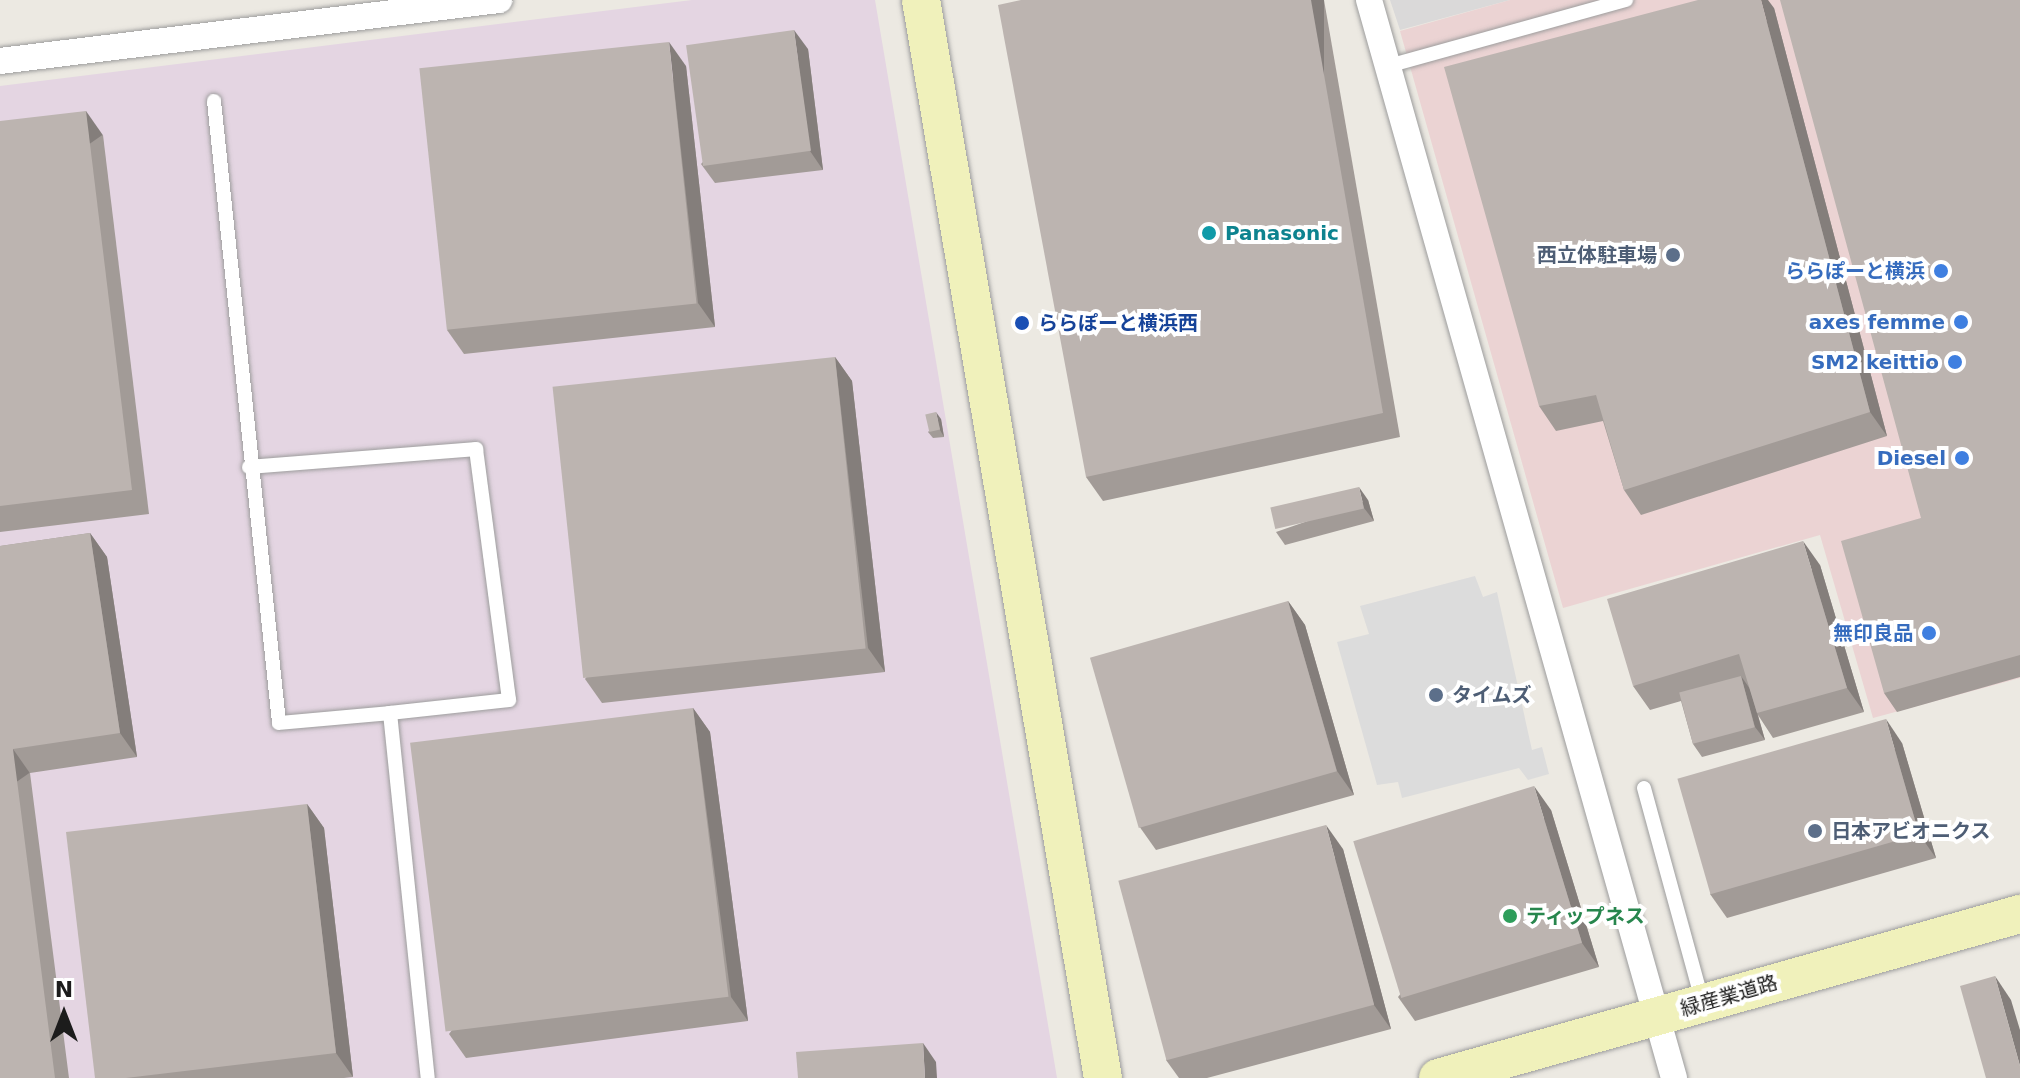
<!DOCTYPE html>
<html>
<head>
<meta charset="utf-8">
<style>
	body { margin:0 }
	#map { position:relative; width:2020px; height:1078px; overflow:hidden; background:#ece9e2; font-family:"DejaVu Sans","Noto Sans JP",sans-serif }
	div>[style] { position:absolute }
	.residential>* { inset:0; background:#dad9d9 }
	.commercial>* { inset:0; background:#ebd3d3 }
	.industrial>* { inset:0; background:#e4d5e2 }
	.parking>* { inset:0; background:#dcdcdc }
	.roads { filter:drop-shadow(0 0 2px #9d9d9d) drop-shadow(0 0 2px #9d9d9d) }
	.lane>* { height:14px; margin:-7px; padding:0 7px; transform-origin:7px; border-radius:7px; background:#fff }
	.street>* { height:26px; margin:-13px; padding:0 13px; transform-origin:13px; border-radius:13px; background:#fff }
	.secondary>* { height:38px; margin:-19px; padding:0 19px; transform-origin:19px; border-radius:19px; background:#f0f1bb }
	.wall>* { inset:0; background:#a29b97 }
	.shaded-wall>* { inset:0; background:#847e7b; transform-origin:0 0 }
	.building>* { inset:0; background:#bcb4b0; transform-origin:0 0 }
	.dots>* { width:22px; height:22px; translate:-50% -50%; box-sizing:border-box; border:4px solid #fff; border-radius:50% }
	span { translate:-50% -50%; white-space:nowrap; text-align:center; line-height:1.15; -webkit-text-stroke:8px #fff; paint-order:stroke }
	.culture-label { font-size:20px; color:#0d838f; font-weight:700 }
	.left { translate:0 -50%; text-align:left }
	.service-label { font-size:20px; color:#4e5e75; font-weight:700 }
	.right { translate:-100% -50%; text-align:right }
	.shop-label { font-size:20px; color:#366cbe; font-weight:700 }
	.transit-label { font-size:20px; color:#164399; font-weight:700 }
	.leisure-label { font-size:20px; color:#27864d; font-weight:700 }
	.street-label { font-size:20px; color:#1c1c1c }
	.north { position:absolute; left:24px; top:974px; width:80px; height:80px; -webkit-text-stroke:6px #fff; paint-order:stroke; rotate:0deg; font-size:22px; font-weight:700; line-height:32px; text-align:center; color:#1c1c1c }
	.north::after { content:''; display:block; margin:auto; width:28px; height:36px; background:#1c1c1c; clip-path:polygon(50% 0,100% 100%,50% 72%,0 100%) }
</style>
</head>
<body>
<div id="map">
	<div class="residential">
		<div style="clip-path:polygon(1390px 0,1510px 0,1400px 30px)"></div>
	</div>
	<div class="commercial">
		<div style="clip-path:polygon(1510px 0,2020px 0,2020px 678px,1873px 718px,1820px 535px,1563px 608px,1400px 31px)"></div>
	</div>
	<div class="industrial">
		<div style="clip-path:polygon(692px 0,875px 0,1057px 1078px,0 1078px,0 86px)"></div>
	</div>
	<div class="parking">
		<div style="clip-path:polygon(1475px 576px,1483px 597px,1497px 592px,1532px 750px,1542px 747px,1549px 774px,1528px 780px,1519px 768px,1402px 798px,1398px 782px,1377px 785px,1337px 642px,1369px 634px,1360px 606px)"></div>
	</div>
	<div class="roads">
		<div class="lane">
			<div style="left:1388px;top:66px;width:247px;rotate:-15.5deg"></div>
			<div style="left:214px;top:101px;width:625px;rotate:84.03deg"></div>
			<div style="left:279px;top:723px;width:111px;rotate:-5.1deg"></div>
			<div style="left:390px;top:713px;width:367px;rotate:84.1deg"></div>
			<div style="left:249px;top:467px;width:228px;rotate:-4.5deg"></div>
			<div style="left:476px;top:449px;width:253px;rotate:82.5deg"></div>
			<div style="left:509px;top:700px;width:120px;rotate:173.8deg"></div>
			<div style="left:1644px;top:788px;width:223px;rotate:74.7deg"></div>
		</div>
		<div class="street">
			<div style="left:1369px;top:0;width:1120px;rotate:74.2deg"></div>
			<div style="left:0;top:61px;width:503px;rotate:-6.97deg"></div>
		</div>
		<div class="secondary">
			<div style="left:921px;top:0;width:1093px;rotate:80.42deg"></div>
			<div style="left:1438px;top:1078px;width:605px;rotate:-15.74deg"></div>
		</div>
	</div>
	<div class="wall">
		<div style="clip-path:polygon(1324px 0,1400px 437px,1103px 501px,1086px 477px)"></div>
		<div style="clip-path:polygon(2020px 0,2020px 677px,1897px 712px,1884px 693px,1921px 518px)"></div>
		<div style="clip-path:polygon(1774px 8px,1887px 436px,1641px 515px,1624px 490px,1603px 421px,1556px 431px,1539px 406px)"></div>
		<div style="clip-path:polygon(808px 49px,823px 170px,715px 183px,701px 164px)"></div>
		<div style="clip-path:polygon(686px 66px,715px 327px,464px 354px,447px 330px)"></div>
		<div style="clip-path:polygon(0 121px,103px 135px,149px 514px,0 532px)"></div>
		<div style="clip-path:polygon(835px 357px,852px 381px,885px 672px,602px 703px,585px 679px)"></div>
		<div style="clip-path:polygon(941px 419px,944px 437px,933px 438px,928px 432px)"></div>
		<div style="clip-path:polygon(1368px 500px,1374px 521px,1285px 545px,1276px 532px)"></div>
		<div style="clip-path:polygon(90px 533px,107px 557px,137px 757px,30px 773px,69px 1078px,0 1078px,0 546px)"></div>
		<div style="clip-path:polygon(1820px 565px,1864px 712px,1773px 738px,1758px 715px,1765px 740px,1702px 757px,1693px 744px,1681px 701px,1650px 710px,1633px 686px)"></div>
		<div style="clip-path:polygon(1288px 601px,1305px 625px,1354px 795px,1156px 850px,1139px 826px)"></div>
		<div style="clip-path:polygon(693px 708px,710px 732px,748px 1021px,466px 1058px,449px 1034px)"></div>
		<div style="clip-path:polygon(1902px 743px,1936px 858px,1727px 918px,1710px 894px)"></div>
		<div style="clip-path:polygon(307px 804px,324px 828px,353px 1077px,344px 1078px,95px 1078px)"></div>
		<div style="clip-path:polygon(1551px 810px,1599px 967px,1415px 1021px,1398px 997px)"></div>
		<div style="clip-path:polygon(1343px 849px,1391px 1029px,1207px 1078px,1179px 1078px,1166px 1060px)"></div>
	</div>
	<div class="shaded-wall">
		<div style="left:1311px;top:0;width:13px;height:419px"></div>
		<div style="clip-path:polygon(1761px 0,1768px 0,1774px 8px,1887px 436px,1870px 412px)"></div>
		<div style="clip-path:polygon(794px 30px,808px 49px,823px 170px,810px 151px)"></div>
		<div style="clip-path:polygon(669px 42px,686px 66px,715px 327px,698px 303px)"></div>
		<div style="left:86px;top:111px;width:29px;height:382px;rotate:55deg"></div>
		<div style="clip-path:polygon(835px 357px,852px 381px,885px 672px,868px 648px)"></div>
		<div style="clip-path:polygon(936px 412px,941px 419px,944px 437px,940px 430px)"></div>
		<div style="clip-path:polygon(1359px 487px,1368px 500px,1374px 521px,1364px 508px)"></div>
		<div style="clip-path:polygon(90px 533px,107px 557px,137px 757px,120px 733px)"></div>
		<div style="clip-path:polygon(1803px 541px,1820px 565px,1864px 712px,1847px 688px)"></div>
		<div style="clip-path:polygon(1288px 601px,1305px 625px,1354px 795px,1337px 771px)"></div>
		<div style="clip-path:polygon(1741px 676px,1750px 689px,1765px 740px,1755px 727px)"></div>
		<div style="clip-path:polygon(693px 708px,710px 732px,748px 1021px,731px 997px)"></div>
		<div style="clip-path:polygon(1886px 719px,1902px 743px,1936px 858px,1919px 834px)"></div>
		<div style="left:13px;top:749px;width:29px;height:332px;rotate:55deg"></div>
		<div style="clip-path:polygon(1534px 786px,1551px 810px,1599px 967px,1582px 943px)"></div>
		<div style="clip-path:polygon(307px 804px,324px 828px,353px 1077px,336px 1053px)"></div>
		<div style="clip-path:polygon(1326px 825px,1343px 849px,1391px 1029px,1374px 1005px)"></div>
		<div style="clip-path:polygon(1995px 976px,2011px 1000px,2020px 1030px,2020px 1066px)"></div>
		<div style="clip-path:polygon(923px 1043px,936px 1062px,937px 1078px,925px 1078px)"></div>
	</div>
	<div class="building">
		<div style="clip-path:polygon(1021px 0,1311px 0,1383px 413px,1086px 477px,998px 5px)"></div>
		<div style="clip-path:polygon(1698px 0,1761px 0,1870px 412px,1624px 490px,1596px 395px,1539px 406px,1444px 67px)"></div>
		<div style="clip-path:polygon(1780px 0,2020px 0,2020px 655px,1884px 693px,1841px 541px,1921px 518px)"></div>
		<div style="left:794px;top:30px;width:122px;height:109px;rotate:82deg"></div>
		<div style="left:669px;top:42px;width:263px;height:251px;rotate:84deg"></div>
		<div style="clip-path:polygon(86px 111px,132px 490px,0 506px,0 121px)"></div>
		<div style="left:835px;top:357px;width:293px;height:284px;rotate:84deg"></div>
		<div style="left:936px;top:412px;width:18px;height:11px;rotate:77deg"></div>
		<div style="left:1359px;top:487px;width:22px;height:91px;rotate:77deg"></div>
		<div style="clip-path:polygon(90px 533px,120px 733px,13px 749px,55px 1078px,0 1078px,0 546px)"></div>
		<div style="clip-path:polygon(1803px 541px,1847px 688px,1757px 713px,1739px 654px,1633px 686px,1607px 599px)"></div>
		<div style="left:1288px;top:601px;width:177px;height:206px;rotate:74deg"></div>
		<div style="left:1741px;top:676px;width:53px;height:64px;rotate:75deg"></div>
		<div style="left:693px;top:708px;width:291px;height:285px;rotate:83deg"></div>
		<div style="left:1886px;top:719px;width:120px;height:217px;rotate:74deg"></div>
		<div style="left:1534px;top:786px;width:164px;height:189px;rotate:73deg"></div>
		<div style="clip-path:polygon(307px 804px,336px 1053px,126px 1078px,95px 1078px,66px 832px)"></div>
		<div style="left:1326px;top:825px;width:186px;height:215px;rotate:75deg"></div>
		<div style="clip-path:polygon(1995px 976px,2020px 1066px,2020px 1078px,1986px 1078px,1960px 986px)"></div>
		<div style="clip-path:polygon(923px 1043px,925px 1078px,798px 1078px,796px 1052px)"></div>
	</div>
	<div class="dots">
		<div style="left:1209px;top:233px;background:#0f9aa8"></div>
		<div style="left:1673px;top:255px;background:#5c6f8a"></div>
		<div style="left:1941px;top:271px;background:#3f7fe0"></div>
		<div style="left:1961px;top:322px;background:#3f7fe0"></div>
		<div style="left:1022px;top:323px;background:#1a4fb4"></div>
		<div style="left:1955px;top:362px;background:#3f7fe0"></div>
		<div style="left:1962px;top:458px;background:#3f7fe0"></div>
		<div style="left:1929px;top:633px;background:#3f7fe0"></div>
		<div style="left:1436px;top:695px;background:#5c6f8a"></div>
		<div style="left:1815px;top:831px;background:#5c6f8a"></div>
		<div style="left:1510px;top:916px;background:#2e9e5b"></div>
	</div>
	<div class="culture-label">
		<span class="left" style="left:1225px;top:233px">Panasonic</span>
	</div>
	<div class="service-label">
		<span class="right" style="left:1657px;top:255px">西立体駐車場</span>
		<span class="left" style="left:1452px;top:695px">タイムズ</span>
		<span class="left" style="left:1831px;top:831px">日本アビオニクス</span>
	</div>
	<div class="shop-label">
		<span class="right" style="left:1925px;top:271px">ららぽーと横浜</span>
		<span class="right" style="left:1945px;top:322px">axes femme</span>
		<span class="right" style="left:1939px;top:362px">SM2 keittio</span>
		<span class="right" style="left:1946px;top:458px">Diesel</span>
		<span class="right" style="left:1913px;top:633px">無印良品</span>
	</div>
	<div class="transit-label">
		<span class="left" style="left:1038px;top:323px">ららぽーと横浜西</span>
	</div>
	<div class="leisure-label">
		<span class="left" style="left:1526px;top:916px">ティップネス</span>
	</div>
	<div class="street-label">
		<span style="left:1729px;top:996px;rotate:-16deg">緑産業道路</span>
	</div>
	<div class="north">N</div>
</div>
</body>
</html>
